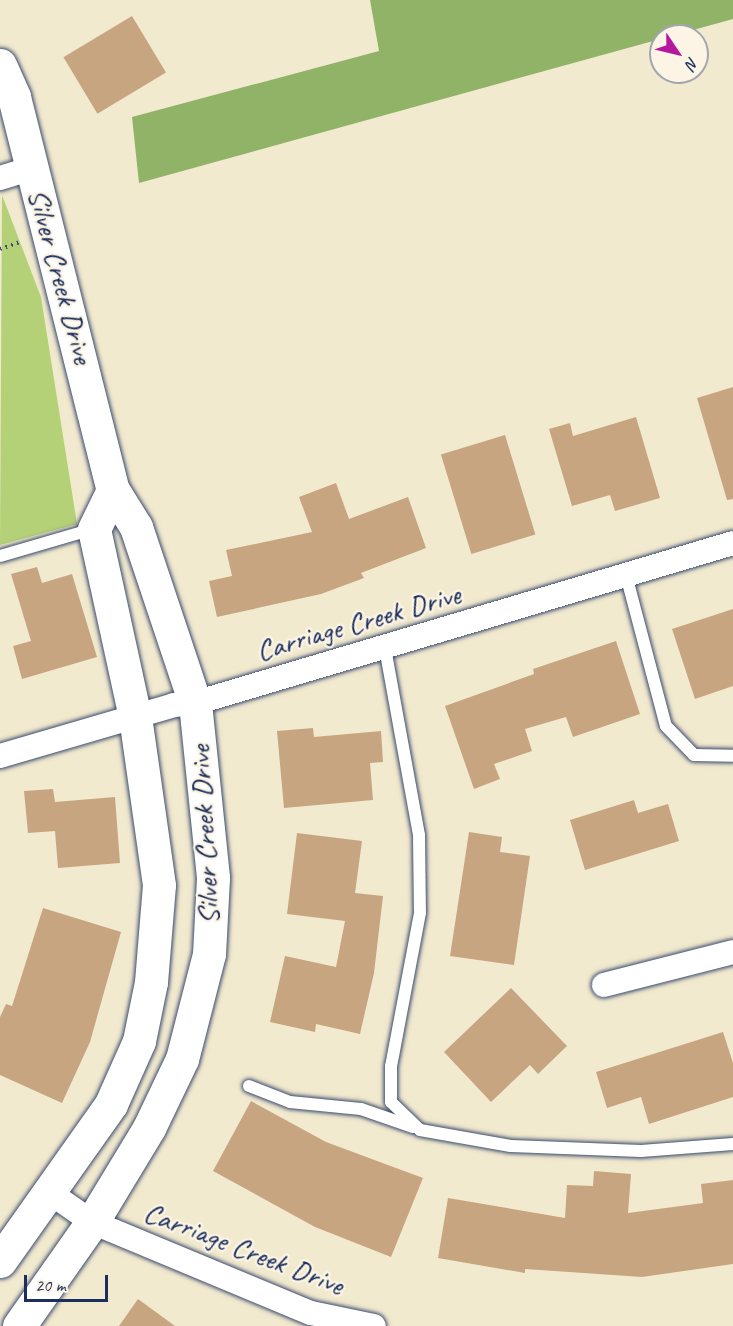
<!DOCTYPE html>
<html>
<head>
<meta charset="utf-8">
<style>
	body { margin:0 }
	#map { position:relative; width:733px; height:1326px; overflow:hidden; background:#f2eacf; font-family:Caveat,sans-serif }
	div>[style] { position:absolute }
	.green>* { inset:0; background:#b5d177 }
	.forest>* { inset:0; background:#90b368 }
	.building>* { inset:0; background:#c8a581; transform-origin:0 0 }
	.path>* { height:4px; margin-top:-2px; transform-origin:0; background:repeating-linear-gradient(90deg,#3b4b6f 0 1.5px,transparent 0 6px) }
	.roads { filter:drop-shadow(0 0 2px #3b4b6f) drop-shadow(0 0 2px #3b4b6f) }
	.lane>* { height:12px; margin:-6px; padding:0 6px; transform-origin:6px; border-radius:6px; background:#fff }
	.street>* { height:24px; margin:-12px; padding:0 12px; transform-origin:12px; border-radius:12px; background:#fff }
	.secondary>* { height:33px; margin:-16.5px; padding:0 16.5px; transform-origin:16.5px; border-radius:16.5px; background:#fff }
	span { translate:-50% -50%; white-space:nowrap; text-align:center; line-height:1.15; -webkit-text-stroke:4.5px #fcf5e5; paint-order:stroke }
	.street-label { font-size:30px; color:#1b2f5e }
	.north { position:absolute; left:649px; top:24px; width:60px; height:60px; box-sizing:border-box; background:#fcf5e5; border:2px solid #a2a6af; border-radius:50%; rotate:125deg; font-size:16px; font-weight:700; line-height:24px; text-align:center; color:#1b2f5e }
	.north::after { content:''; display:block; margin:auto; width:21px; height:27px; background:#b5179e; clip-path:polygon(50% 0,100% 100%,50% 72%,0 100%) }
	.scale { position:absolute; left:24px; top:1275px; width:84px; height:27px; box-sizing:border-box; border:3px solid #1b2f5e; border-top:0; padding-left:8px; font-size:18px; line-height:21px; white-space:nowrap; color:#1b2f5e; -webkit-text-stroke:4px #fcf5e5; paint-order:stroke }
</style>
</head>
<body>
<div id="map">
	<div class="green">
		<div style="clip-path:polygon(2px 195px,41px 297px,77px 524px,0 545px)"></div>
	</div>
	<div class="forest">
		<div style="clip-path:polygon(370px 0,733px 0,733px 19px,139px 183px,132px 117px,379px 51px)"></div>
	</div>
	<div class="building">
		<div style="left:132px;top:16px;width:66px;height:80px;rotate:59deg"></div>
		<div style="clip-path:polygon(733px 387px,733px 499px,727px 500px,697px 398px)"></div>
		<div style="clip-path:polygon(636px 417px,660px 498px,615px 511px,610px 495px,572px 506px,549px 429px,570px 423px,573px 436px)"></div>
		<div style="left:505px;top:435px;width:104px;height:67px;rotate:73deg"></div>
		<div style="clip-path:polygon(336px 483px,349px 519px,408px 497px,426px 548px,361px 573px,364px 578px,321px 594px,217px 617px,209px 581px,232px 576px,226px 550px,312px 532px,299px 497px)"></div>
		<div style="clip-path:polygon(37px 567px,42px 583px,72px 574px,97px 657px,22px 679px,13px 646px,31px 641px,11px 574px)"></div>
		<div style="clip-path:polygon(733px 609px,733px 686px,695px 699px,672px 629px)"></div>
		<div style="clip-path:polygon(616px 641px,640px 714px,573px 737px,566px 717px,525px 729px,532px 751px,494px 764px,500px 779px,474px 789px,445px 706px,534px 674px,533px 669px)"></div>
		<div style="clip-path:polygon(313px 728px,314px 737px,381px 731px,383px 762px,370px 763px,373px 800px,284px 808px,277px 731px)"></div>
		<div style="clip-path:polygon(53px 789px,55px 802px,115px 797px,120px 863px,58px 868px,55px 831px,28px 833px,24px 791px)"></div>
		<div style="clip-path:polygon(634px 800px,638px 813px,668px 804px,679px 841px,585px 870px,570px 820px)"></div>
		<div style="clip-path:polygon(469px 832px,502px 837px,500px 852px,530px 856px,514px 965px,450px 956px)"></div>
		<div style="clip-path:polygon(297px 833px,362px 841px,355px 893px,383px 896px,374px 973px,360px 1034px,316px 1024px,315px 1032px,270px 1022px,285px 956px,336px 967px,345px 921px,287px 914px)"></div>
		<div style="clip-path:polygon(43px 908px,121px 932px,90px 1042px,62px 1103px,0 1075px,0 1017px,6px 1004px,12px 1006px)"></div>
		<div style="clip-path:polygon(511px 988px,567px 1046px,538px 1074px,530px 1065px,491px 1102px,444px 1052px)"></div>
		<div style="clip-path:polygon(723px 1032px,733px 1063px,733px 1097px,649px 1124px,641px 1097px,607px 1108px,596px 1072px)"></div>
		<div style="clip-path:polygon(251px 1101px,326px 1142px,423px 1178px,391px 1257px,315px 1227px,213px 1171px)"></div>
		<div style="clip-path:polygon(594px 1171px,631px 1174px,628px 1213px,703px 1203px,701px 1184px,733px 1180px,733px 1264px,642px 1277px,525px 1269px,525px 1273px,438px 1258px,448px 1198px,565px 1218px,567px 1185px,593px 1186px)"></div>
		<div style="clip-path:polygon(138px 1299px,175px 1326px,119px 1326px)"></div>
	</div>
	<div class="path">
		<div style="left:0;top:249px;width:21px;rotate:-19deg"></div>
	</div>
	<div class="roads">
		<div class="lane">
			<div style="left:0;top:556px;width:97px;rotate:-16.2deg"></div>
			<div style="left:626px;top:575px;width:156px;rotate:75.2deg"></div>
			<div style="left:666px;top:726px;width:40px;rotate:46deg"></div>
			<div style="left:694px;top:755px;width:39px;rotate:1deg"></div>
			<div style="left:385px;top:648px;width:190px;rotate:79.7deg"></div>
			<div style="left:419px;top:835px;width:78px;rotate:89.3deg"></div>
			<div style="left:420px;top:913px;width:156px;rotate:100.7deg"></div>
			<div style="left:391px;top:1066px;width:36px;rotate:90deg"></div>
			<div style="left:391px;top:1102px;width:40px;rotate:44deg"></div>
			<div style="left:420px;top:1130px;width:92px;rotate:10deg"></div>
			<div style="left:511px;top:1146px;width:130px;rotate:2.2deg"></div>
			<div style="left:641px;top:1151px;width:92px;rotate:-4.4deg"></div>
			<div style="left:249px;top:1086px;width:44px;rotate:21.3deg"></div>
			<div style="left:290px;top:1102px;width:71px;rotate:5.6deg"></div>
			<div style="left:361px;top:1109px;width:55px;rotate:19.1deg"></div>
		</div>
		<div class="street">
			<div style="left:0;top:178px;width:34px;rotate:-17deg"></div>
			<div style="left:0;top:756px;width:181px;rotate:-16.3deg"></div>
			<div style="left:174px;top:705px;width:21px;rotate:-5deg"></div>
			<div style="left:195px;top:703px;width:561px;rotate:-16.56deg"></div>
			<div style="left:604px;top:985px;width:133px;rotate:-14.3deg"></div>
			<div style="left:49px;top:1192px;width:52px;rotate:34.9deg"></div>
			<div style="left:92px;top:1222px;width:237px;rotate:22.6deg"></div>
			<div style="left:311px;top:1313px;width:64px;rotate:11.7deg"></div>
		</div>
		<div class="secondary">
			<div style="left:0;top:65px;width:35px;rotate:66deg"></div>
			<div style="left:14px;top:97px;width:405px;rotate:75.9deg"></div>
			<div style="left:113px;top:490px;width:44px;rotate:58.1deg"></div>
			<div style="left:136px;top:527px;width:186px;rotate:71.5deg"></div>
			<div style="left:195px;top:703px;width:176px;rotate:84.1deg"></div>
			<div style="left:213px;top:878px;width:76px;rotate:93deg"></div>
			<div style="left:209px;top:954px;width:108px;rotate:104.4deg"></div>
			<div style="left:182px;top:1059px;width:76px;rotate:115.6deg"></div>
			<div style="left:149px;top:1128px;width:110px;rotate:121.2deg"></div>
			<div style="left:92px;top:1222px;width:127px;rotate:125.1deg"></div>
			<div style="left:0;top:1261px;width:192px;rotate:-54.7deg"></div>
			<div style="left:111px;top:1104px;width:69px;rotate:-66deg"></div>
			<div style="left:139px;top:1041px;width:60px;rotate:-78.5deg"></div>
			<div style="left:151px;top:982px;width:97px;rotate:-85.3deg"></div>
			<div style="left:159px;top:885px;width:170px;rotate:-98.1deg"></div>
			<div style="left:135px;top:717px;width:192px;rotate:-102.3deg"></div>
			<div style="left:94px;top:529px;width:43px;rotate:-64deg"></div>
		</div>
	</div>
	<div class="street-label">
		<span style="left:61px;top:276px;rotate:75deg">Silver Creek Drive</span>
		<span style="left:358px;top:622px;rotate:-16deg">Carriage Creek Drive</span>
		<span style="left:204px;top:835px;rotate:-93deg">Silver Creek Drive</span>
		<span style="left:244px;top:1248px;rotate:21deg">Carriage Creek Drive</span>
	</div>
	<div class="north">N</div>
	<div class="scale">20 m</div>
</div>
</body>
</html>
